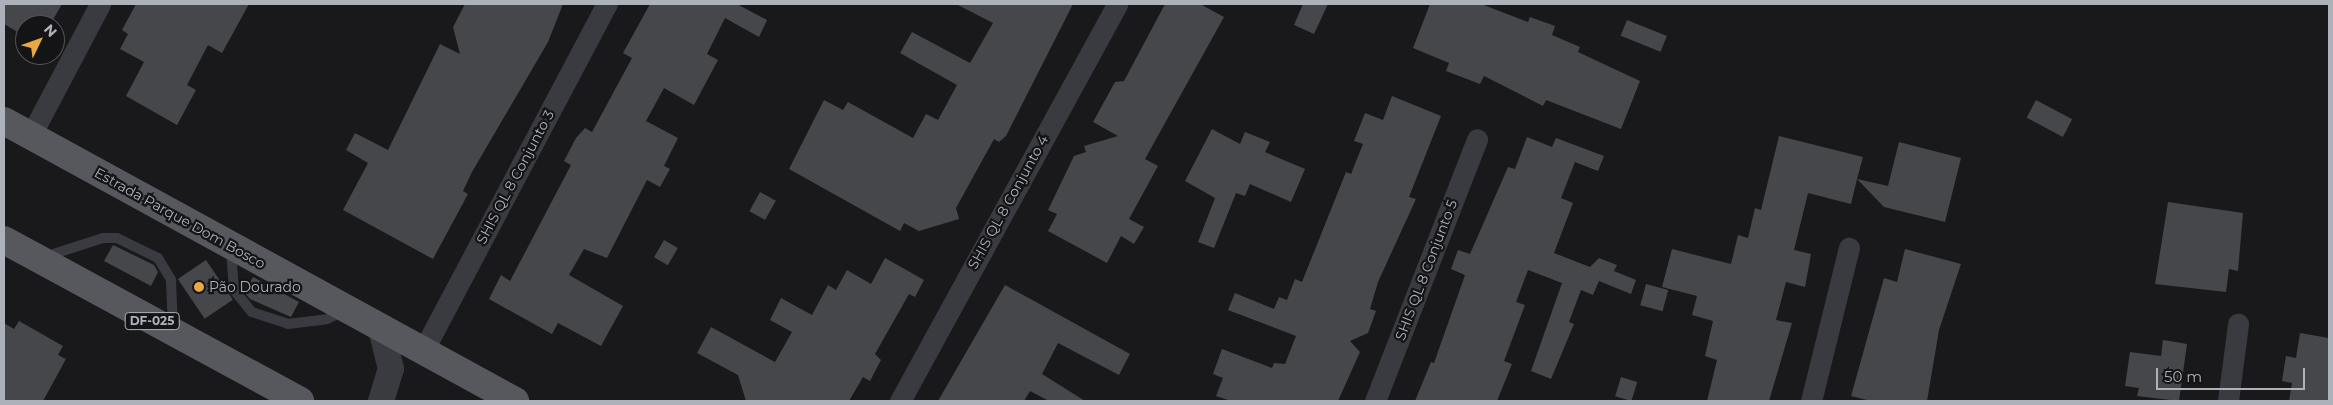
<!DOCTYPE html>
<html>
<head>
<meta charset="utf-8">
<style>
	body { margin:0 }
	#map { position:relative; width:2333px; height:405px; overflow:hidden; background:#19191b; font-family:Montserrat,sans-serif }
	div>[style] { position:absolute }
	.building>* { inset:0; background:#46474b; transform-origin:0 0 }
	.service>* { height:10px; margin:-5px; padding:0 5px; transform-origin:5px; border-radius:5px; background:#3a3b40 }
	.minor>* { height:21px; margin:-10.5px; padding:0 10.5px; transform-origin:10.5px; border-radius:10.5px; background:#3a3b40 }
	.tertiary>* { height:26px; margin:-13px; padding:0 13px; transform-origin:13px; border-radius:13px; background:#3a3b40 }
	.primary>* { height:28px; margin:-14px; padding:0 14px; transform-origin:14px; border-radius:14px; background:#56585e }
	.dots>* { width:14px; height:14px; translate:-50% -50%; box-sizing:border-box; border:2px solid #141416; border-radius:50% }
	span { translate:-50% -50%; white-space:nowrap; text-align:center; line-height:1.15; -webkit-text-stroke:4.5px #141416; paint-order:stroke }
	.shield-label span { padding:1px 4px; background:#141416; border:1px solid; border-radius:4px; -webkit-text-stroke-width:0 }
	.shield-label { font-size:12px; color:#acb1ba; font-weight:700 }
	.street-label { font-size:14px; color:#acb1ba }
	.poi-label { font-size:14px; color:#acb1ba }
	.left { translate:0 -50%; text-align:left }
	.frame { position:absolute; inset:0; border:5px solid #acb1ba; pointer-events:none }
	.north { position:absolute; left:15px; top:15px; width:50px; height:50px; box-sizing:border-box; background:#141416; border:1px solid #515358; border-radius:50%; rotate:48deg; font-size:14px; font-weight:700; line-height:20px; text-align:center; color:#acb1ba }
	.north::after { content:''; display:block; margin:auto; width:18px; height:22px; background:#e7a945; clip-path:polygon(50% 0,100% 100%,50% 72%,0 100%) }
	.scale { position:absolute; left:2156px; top:368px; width:149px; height:22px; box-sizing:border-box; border:2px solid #acb1ba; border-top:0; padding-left:6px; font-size:15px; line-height:18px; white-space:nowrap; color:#acb1ba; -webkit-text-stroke:4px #141416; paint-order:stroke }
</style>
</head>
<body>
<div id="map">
	<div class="building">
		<div style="clip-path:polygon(4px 4px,62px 4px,50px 25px,23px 25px,19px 33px,4px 24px)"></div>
		<div style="clip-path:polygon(136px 4px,249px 4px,222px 53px,208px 45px,187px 85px,196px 90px,177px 125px,126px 96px,144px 62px,120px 49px,128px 34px,122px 30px)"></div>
		<div style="clip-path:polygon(465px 4px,563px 4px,548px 42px,472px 172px,463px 191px,468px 194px,433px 259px,343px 210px,368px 163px,346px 150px,355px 133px,388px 150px,440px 44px,460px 54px,453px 27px)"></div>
		<div style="clip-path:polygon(650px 4px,737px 4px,767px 20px,759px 37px,725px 18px,707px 54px,718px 60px,694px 105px,664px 88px,646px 121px,678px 138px,664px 166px,670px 169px,660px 187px,647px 180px,607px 258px,584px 249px,569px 275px,623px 306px,601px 346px,558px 323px,552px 334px,489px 299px,501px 275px,510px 281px,571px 165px,564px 161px,576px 138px,585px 128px,592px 132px,632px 58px,623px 53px)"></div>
		<div style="clip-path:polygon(956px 4px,1073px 4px,1006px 136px,999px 142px,994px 139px,956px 208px,959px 219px,919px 231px,904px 223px,900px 231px,789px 169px,824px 100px,843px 110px,848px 102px,913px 138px,926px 114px,938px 120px,957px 85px,900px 53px,912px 32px,970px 63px,993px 23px)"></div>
		<div style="clip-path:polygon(1165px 4px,1200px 4px,1224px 17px,1145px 159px,1158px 166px,1129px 219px,1144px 227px,1134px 244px,1121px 236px,1107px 263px,1048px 231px,1057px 214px,1048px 210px,1074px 156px,1086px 152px,1084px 146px,1118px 136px,1093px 122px,1115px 82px,1124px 81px)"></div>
		<div style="clip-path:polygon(1303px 4px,1328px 4px,1314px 34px,1294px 25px)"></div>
		<div style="clip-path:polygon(1430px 4px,1481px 4px,1528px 22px,1530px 17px,1555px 26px,1552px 35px,1580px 47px,1578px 52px,1640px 81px,1621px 129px,1546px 100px,1543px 106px,1484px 76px,1480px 84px,1446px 71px,1449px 63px,1413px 48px)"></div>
		<div style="left:1627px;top:20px;width:43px;height:17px;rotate:22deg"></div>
		<div style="clip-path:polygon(1392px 96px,1441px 116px,1409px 197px,1416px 199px,1378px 282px,1370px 309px,1376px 311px,1368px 333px,1350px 341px,1360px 352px,1338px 401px,1231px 401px,1216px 396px,1223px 378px,1213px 374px,1222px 349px,1272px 368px,1274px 363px,1285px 364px,1296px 336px,1228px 310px,1235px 293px,1274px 309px,1279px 297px,1287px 300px,1295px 279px,1302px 282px,1346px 172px,1351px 174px,1363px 144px,1354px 141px,1365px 113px,1383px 120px)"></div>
		<div style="left:2036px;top:100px;width:41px;height:20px;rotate:28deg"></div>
		<div style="clip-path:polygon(1212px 129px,1240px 144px,1245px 132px,1270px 142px,1265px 152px,1305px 169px,1291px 202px,1250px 184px,1245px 196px,1236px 193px,1214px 248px,1198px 242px,1215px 198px,1185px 181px)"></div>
		<div style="clip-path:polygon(1779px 136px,1863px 157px,1857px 179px,1888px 186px,1899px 142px,1961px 158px,1945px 222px,1884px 207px,1857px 179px,1851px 204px,1808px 193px,1794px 250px,1811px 254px,1805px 287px,1786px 282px,1776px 320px,1792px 323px,1769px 401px,1707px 401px,1717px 360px,1705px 356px,1713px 321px,1692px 315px,1697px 296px,1662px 287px,1672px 249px,1731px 264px,1738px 235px,1748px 238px,1755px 208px,1761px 210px)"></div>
		<div style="clip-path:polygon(1527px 137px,1552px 147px,1556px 138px,1604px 156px,1598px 171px,1575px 162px,1561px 198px,1573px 203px,1554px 253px,1590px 267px,1599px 258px,1617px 265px,1614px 271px,1636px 280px,1631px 294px,1599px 281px,1593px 295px,1581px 290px,1569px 322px,1574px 324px,1551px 379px,1531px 371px,1562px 283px,1528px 270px,1516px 302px,1525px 305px,1504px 361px,1512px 364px,1497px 401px,1415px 401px,1431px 362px,1434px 363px,1465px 275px,1451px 269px,1458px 250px,1470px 254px,1508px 167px,1515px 169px)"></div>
		<div style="left:760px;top:192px;width:18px;height:22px;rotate:29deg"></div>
		<div style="clip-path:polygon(2168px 202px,2243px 213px,2238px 271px,2229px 269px,2226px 292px,2155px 284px)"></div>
		<div style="left:664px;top:240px;width:16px;height:20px;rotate:30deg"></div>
		<div style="clip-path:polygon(113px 245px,154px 265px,158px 272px,151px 286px,104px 261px)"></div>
		<div style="clip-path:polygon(1905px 249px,1961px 264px,1939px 330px,1927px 401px,1871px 401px,1851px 396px,1884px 278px,1897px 282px)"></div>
		<div style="clip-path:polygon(885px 258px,924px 280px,915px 297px,909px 294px,875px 354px,881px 360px,870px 381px,863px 377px,849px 401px,746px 401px,738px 375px,697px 353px,711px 327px,775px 362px,792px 332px,770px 320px,781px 298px,812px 315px,828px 285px,836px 290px,847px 270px,871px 284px)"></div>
		<div style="left:206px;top:260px;width:48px;height:34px;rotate:56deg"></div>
		<div style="clip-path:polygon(253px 277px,299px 302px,291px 317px,250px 299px,244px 292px)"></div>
		<div style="left:1646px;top:284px;width:23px;height:22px;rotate:15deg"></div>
		<div style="clip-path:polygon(1005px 285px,1130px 354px,1119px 375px,1058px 343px,1042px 374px,1085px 401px,1049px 401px,1030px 391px,1024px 401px,938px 401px)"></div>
		<div style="clip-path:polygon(19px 321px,63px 346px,58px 355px,66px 359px,43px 401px,4px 401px,4px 323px,14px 329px)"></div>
		<div style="clip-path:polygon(2300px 333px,2329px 338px,2329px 401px,2289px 401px,2292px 383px,2282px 381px,2286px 356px,2296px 358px)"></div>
		<div style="clip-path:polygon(2163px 340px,2187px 344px,2179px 401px,2137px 396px,2139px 388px,2125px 386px,2130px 352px,2161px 356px)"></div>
		<div style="left:1621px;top:377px;width:17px;height:20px;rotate:17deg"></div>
	</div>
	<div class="service">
		<div style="left:231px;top:250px;width:40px;rotate:85.7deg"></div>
		<div style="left:234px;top:290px;width:28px;rotate:51deg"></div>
		<div style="left:252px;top:312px;width:38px;rotate:18deg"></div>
		<div style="left:288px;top:324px;width:39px;rotate:-7deg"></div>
		<div style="left:327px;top:319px;width:19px;rotate:-25deg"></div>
		<div style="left:44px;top:257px;width:62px;rotate:-17.9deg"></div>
		<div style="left:103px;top:238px;width:14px"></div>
		<div style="left:117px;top:238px;width:46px;rotate:26deg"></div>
		<div style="left:158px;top:258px;width:26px;rotate:59deg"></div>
		<div style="left:171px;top:280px;width:50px;rotate:87.7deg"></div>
	</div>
	<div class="minor">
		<div style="left:31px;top:135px;width:148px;rotate:-62.2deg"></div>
		<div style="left:423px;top:351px;width:393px;rotate:-62.1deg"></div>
		<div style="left:900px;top:401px;width:452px;rotate:-61.3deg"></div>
		<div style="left:1375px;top:401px;width:281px;rotate:-68.7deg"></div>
		<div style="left:1811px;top:401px;width:158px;rotate:-76.1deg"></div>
		<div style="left:2228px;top:401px;width:78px;rotate:-82.6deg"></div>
	</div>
	<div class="tertiary">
		<div style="left:381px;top:401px;width:34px;rotate:-73deg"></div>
		<div style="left:391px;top:369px;width:41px;rotate:-104deg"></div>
	</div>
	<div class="primary">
		<div style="left:4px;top:121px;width:583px;rotate:28.72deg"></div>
		<div style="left:4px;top:240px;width:337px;rotate:28.5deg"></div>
	</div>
	<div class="dots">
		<div style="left:199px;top:287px;background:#e7a945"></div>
	</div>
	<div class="shield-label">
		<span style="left:152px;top:321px">DF-025</span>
	</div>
	<div class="street-label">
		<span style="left:515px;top:177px;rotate:-62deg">SHIS QL 8 Conjunto 3</span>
		<span style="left:1008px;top:202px;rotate:-61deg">SHIS QL 8 Conjunto 4</span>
		<span style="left:180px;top:218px;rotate:29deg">Estrada Parque Dom Bosco</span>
		<span style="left:1426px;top:270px;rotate:-69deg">SHIS QL 8 Conjunto 5</span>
	</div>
	<div class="poi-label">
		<span class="left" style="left:209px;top:287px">Pão Dourado</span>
	</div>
	<div class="frame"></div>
	<div class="north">N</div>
	<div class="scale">50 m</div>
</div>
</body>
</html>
